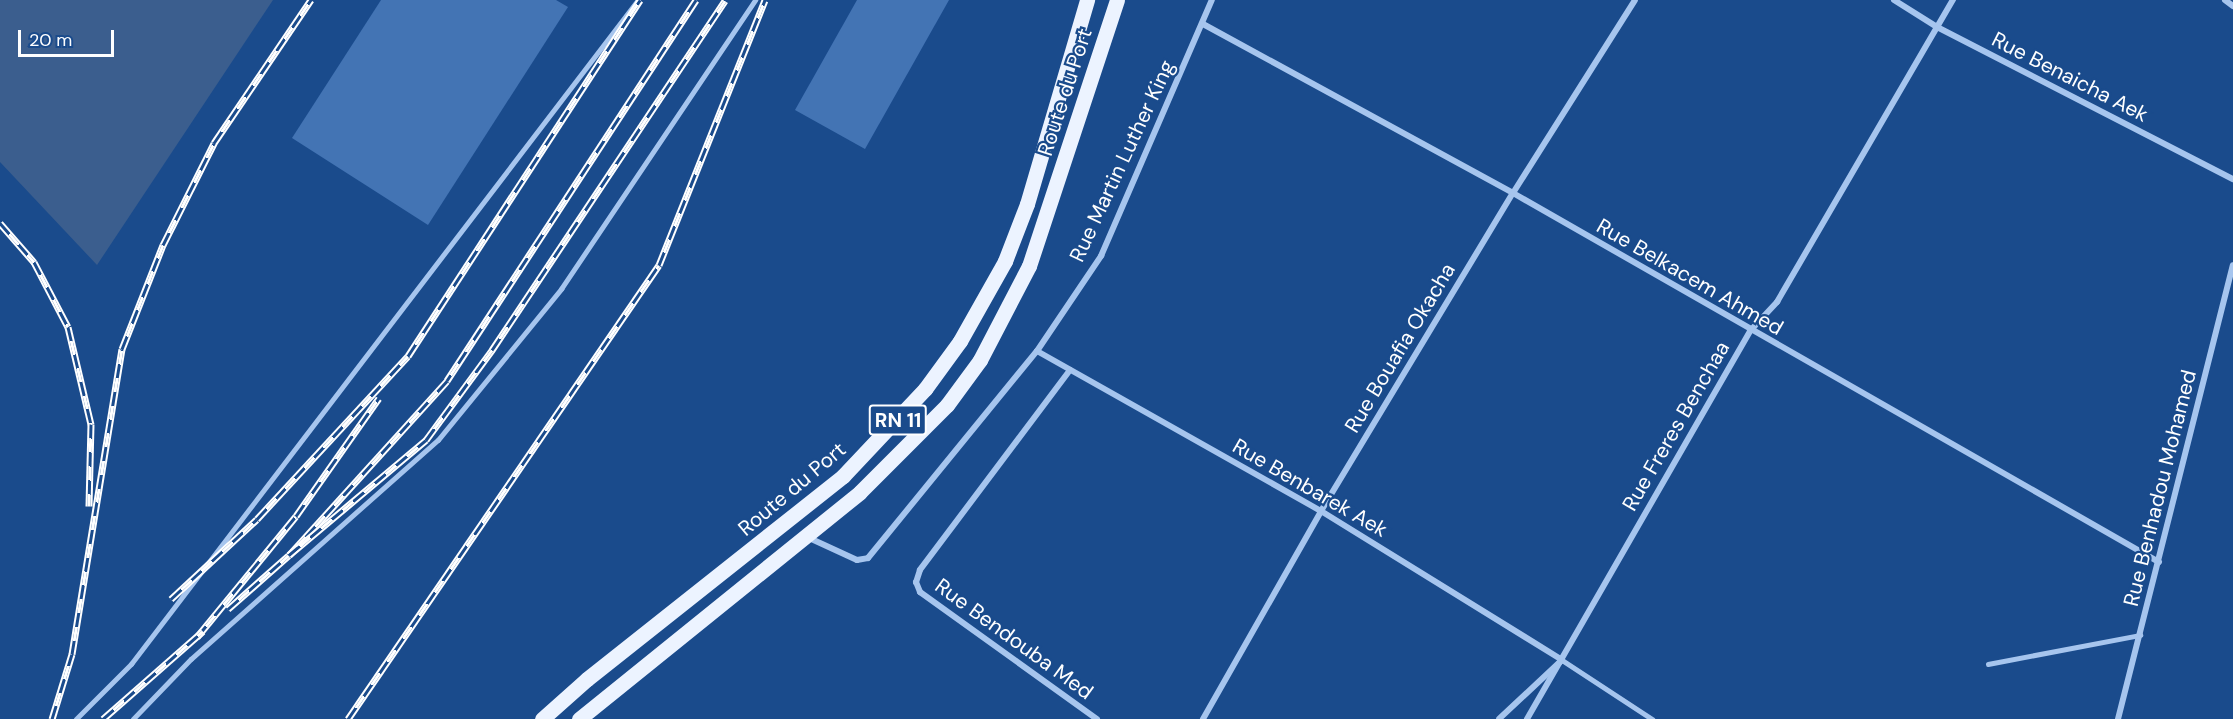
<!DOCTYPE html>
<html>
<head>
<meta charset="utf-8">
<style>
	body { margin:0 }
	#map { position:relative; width:2233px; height:719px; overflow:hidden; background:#1a4b8c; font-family:"DM Sans",sans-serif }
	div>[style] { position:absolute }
	.water>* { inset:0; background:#3b5e8e }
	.building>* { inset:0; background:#4374b4 }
	.service>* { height:4.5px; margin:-2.25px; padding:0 2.25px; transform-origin:2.25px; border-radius:2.25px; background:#a6c5ee }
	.minor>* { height:6px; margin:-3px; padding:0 3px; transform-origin:3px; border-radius:3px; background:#a6c5ee }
	.primary>* { height:15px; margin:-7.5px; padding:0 7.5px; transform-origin:7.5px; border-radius:7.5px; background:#ecf3ff }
	.rail>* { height:7px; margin-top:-3.5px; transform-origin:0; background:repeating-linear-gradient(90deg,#1a4b8c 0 14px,#fff 0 28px); box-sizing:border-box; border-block:2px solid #fff }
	span { translate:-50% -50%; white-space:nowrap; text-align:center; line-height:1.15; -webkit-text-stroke:4.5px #1a4b8c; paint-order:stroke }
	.shield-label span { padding:2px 4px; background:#1a4b8c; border:2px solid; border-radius:4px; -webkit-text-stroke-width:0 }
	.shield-label { font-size:20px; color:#fff; font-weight:700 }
	.street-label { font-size:21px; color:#fff }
	.scale { position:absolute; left:18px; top:30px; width:96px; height:27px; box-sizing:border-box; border:3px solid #fff; border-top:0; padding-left:8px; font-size:18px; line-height:21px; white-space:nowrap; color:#fff; -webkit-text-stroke:4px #1a4b8c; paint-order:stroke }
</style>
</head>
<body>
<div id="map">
	<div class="water">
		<div style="clip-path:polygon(0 0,273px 0,97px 265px,0 162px)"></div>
	</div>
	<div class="building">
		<div style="clip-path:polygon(381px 0,556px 0,568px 7px,428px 225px,292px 138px)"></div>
		<div style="clip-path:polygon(857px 0,949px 0,865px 149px,795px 110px)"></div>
	</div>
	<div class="service">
		<div style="left:1562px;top:660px;width:108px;rotate:33.2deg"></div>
		<div style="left:1988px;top:664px;width:155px;rotate:-10.8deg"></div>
		<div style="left:76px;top:719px;width:78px;rotate:-45deg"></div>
		<div style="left:131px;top:664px;width:835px;rotate:-52.64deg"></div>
		<div style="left:133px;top:719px;width:83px;rotate:-46deg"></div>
		<div style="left:191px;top:659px;width:330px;rotate:-41.6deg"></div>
		<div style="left:438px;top:440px;width:195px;rotate:-50.8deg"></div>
		<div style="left:561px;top:289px;width:348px;rotate:-56.1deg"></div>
	</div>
	<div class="minor">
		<div style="left:1894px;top:0;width:51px;rotate:32.1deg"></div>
		<div style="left:1937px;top:27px;width:333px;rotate:27.2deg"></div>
		<div style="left:2225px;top:0;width:10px;rotate:37deg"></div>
		<div style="left:1203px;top:24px;width:353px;rotate:28.6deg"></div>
		<div style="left:1513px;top:193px;width:744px;rotate:29.74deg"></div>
		<div style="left:1037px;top:351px;width:326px;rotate:29.4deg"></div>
		<div style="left:1321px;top:511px;width:283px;rotate:31.7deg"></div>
		<div style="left:1562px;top:660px;width:86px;rotate:136.9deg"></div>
		<div style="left:1070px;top:370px;width:250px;rotate:126.9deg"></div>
		<div style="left:920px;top:570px;width:13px;rotate:108deg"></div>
		<div style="left:916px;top:582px;width:11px;rotate:68deg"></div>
		<div style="left:920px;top:592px;width:218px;rotate:35.7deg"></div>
		<div style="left:807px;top:537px;width:55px;rotate:24.7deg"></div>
		<div style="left:857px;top:560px;width:11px;rotate:-10deg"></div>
		<div style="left:868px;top:558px;width:267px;rotate:-50.8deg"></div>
		<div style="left:1037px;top:351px;width:115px;rotate:-56deg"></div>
		<div style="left:1101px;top:256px;width:279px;rotate:-66.6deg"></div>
		<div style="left:1203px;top:719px;width:239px;rotate:-60.4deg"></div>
		<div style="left:1321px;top:511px;width:371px;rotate:-58.9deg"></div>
		<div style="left:1513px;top:193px;width:228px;rotate:-57.7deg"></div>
		<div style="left:1527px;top:719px;width:448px;rotate:-60.1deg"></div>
		<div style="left:1750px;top:331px;width:40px;rotate:-47deg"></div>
		<div style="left:1777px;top:302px;width:350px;rotate:-59.8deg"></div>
		<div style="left:2118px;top:719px;width:468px;rotate:-75.8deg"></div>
	</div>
	<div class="primary">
		<div style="left:542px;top:719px;width:60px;rotate:-41.6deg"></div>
		<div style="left:587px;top:679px;width:327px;rotate:-38.4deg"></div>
		<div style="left:843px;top:476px;width:120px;rotate:-46.7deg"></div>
		<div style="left:925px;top:389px;width:59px;rotate:-53.9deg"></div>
		<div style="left:960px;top:341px;width:92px;rotate:-60.6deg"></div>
		<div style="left:1005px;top:261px;width:61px;rotate:-68.9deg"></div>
		<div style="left:1027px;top:204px;width:213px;rotate:-73.6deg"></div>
		<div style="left:579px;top:719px;width:361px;rotate:-38.9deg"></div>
		<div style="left:860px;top:492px;width:123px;rotate:-45deg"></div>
		<div style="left:947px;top:405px;width:56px;rotate:-53.7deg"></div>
		<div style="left:980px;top:360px;width:106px;rotate:-62.5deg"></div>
		<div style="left:1029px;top:266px;width:280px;rotate:-71.7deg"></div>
	</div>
	<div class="rail">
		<div style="left:696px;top:0;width:455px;rotate:123.2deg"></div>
		<div style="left:447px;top:381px;width:235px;rotate:132.2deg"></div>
		<div style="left:289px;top:555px;width:179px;rotate:-40deg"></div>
		<div style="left:426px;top:440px;width:112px;rotate:-53.7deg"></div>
		<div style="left:492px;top:350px;width:420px;rotate:-56.3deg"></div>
		<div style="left:0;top:223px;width:52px;rotate:48.9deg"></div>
		<div style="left:34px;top:262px;width:73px;rotate:62.4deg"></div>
		<div style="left:68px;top:327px;width:100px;rotate:76.7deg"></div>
		<div style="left:91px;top:424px;width:82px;rotate:91.4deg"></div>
		<div style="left:171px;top:599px;width:117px;rotate:-42.9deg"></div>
		<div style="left:257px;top:519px;width:222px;rotate:-47.2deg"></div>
		<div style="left:408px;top:356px;width:425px;rotate:-56.9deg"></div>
		<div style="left:228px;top:609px;width:81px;rotate:-41.5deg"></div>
		<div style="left:197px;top:637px;width:156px;rotate:-50.7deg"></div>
		<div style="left:296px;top:516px;width:144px;rotate:-54.9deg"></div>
		<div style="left:52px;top:719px;width:68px;rotate:-72.9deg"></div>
		<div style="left:72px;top:654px;width:309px;rotate:-80.7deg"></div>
		<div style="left:122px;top:349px;width:112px;rotate:-68.5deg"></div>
		<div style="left:163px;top:245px;width:114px;rotate:-63.4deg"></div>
		<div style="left:214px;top:143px;width:173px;rotate:-55.9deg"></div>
		<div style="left:103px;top:719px;width:133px;rotate:-41.3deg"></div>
		<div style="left:348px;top:719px;width:550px;rotate:-55.59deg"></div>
		<div style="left:659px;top:265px;width:285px;rotate:-68.2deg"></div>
	</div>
	<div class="shield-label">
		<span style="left:898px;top:420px">RN 11</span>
	</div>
	<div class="street-label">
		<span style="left:2070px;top:77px;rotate:27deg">Rue Benaicha Aek</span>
		<span style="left:1065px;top:92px;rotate:-72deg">Route du Port</span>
		<span style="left:1122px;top:161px;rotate:-65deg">Rue Martin Luther King</span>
		<span style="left:1690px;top:277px;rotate:30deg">Rue Belkacem Ahmed</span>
		<span style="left:1400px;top:348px;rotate:-59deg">Rue Bouafia Okacha</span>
		<span style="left:1676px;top:426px;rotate:-60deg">Rue Freres Benchaa</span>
		<span style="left:1310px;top:488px;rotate:30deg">Rue Benbarek Aek</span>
		<span style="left:2160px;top:488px;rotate:-76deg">Rue Benhadou Mohamed</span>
		<span style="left:792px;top:489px;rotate:-40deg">Route du Port</span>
		<span style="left:1014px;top:639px;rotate:36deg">Rue Bendouba Med</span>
	</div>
	<div class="scale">20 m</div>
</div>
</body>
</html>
